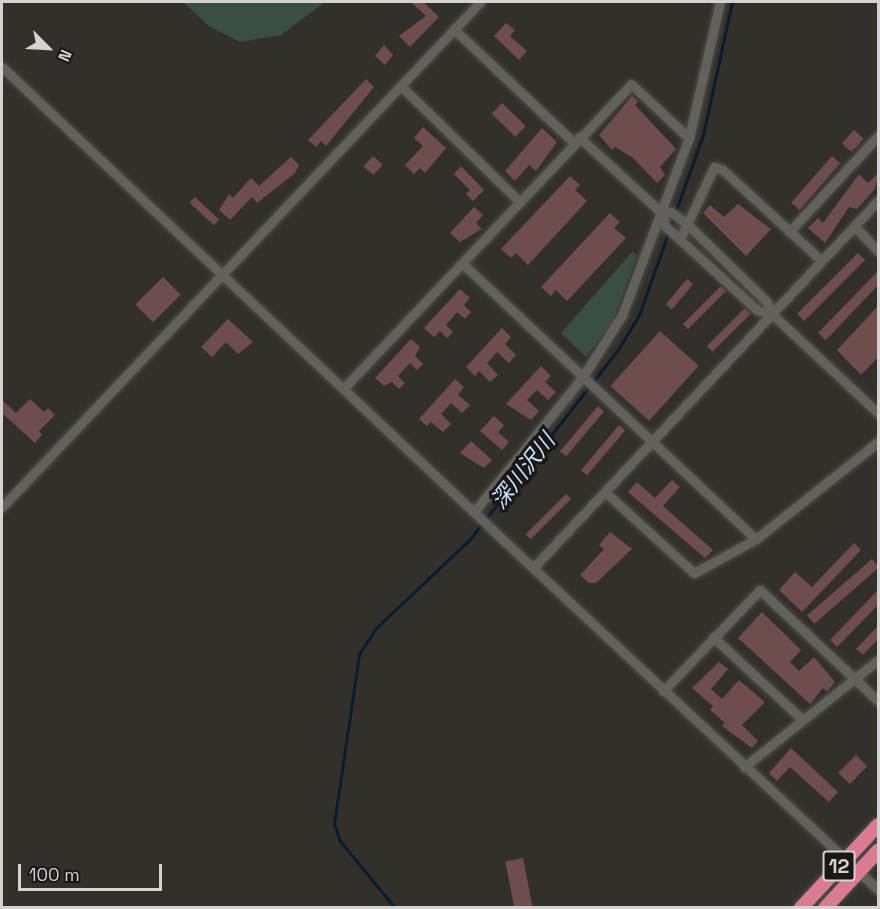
<!DOCTYPE html>
<html>
<head>
<meta charset="utf-8">
<style>
	body { margin:0 }
	#map { position:relative; width:880px; height:909px; overflow:hidden; background:#33302c; font-family:"Space Grotesk","Noto Sans JP",sans-serif }
	div>[style] { position:absolute }
	.green>* { inset:0; background:#3a4e43 }
	.stream>* { height:3px; margin:-1.5px; padding:0 1.5px; transform-origin:1.5px; border-radius:1.5px; background:#091d2f }
	.building>* { inset:0; background:#6e4e4d; transform-origin:0 0 }
	.roads { filter:drop-shadow(0 0 2px #4f4c4a) drop-shadow(0 0 2px #4f4c4a) }
	.minor>* { height:9px; margin:-4.5px; padding:0 4.5px; transform-origin:4.5px; border-radius:4.5px; background:#64615d }
	.highway>* { height:14px; margin:-7px; padding:0 7px; transform-origin:7px; border-radius:7px; background:#da7c90 }
	span { translate:-50% -50%; white-space:nowrap; text-align:center; line-height:1.15; -webkit-text-stroke:6px #191817; paint-order:stroke }
	.shield-label span { padding:2px 4px; background:#191817; border:2px solid; border-radius:4px; -webkit-text-stroke-width:0 }
	.shield-label { font-size:20px; color:#d5d3d1; font-weight:700 }
	.water-label { font-size:22px; color:#cbe4fe; font-style:italic }
	.frame { position:absolute; inset:0; border:3px solid #d5d3d1; pointer-events:none }
	.north { position:absolute; left:18px; top:18px; width:60px; height:60px; -webkit-text-stroke:4px #191817; paint-order:stroke; rotate:114deg; font-size:16px; font-weight:700; line-height:24px; text-align:center; color:#d5d3d1 }
	.north::after { content:''; display:block; margin:auto; width:21px; height:27px; background:#d5d3d1; clip-path:polygon(50% 0,100% 100%,50% 72%,0 100%) }
	.scale { position:absolute; left:18px; top:864px; width:144px; height:27px; box-sizing:border-box; border:3px solid #d5d3d1; border-top:0; padding-left:8px; font-size:18px; line-height:21px; white-space:nowrap; color:#d5d3d1; -webkit-text-stroke:4px #191817; paint-order:stroke }
</style>
</head>
<body>
<div id="map">
	<div class="green">
		<div style="clip-path:polygon(183px 2px,325px 2px,281px 35px,240px 42px,209px 26px)"></div>
		<div style="clip-path:polygon(633px 251px,637px 256px,613px 321px,586px 357px,561px 333px)"></div>
	</div>
	<div class="stream">
		<div style="left:670px;top:227px;width:98px;rotate:-70.3deg"></div>
		<div style="left:703px;top:135px;width:136px;rotate:-77.7deg"></div>
		<div style="left:395px;top:908px;width:87px;rotate:-129.4deg"></div>
		<div style="left:340px;top:841px;width:18px;rotate:-109deg"></div>
		<div style="left:334px;top:824px;width:172px;rotate:-81.6deg"></div>
		<div style="left:359px;top:654px;width:31px;rotate:-57deg"></div>
		<div style="left:376px;top:628px;width:129px;rotate:-43.4deg"></div>
		<div style="left:470px;top:539px;width:239px;rotate:-52deg"></div>
		<div style="left:617px;top:351px;width:42px;rotate:-58.6deg"></div>
		<div style="left:639px;top:315px;width:87px;rotate:-70.5deg"></div>
	</div>
	<div class="building">
		<div style="clip-path:polygon(411px 2px,423px 2px,439px 17px,410px 47px,399px 36px,426px 16px)"></div>
		<div style="clip-path:polygon(506px 23px,515px 30px,510px 36px,527px 51px,519px 60px,494px 36px)"></div>
		<div style="clip-path:polygon(384px 45px,393px 55px,385px 65px,375px 56px)"></div>
		<div style="clip-path:polygon(366px 79px,374px 87px,326px 146px,321px 141px,316px 147px,308px 140px)"></div>
		<div style="clip-path:polygon(632px 96px,638px 101px,635px 105px,676px 149px,660px 167px,665px 175px,657px 183px,633px 158px,615px 147px,612px 150px,599px 135px)"></div>
		<div style="left:502px;top:103px;width:33px;height:15px;rotate:44deg"></div>
		<div style="clip-path:polygon(423px 127px,446px 148px,425px 173px,420px 168px,414px 174px,405px 165px,423px 146px,414px 138px)"></div>
		<div style="clip-path:polygon(542px 128px,557px 142px,536px 171px,529px 165px,515px 181px,505px 171px)"></div>
		<div style="left:854px;top:130px;width:13px;height:18px;rotate:42deg"></div>
		<div style="left:373px;top:156px;width:13px;height:14px;rotate:42deg"></div>
		<div style="left:832px;top:156px;width:11px;height:62px;rotate:41deg"></div>
		<div style="clip-path:polygon(291px 157px,299px 165px,295px 173px,257px 203px,252px 197px,230px 220px,219px 210px,229px 194px,233px 198px,251px 178px,259px 186px)"></div>
		<div style="clip-path:polygon(461px 166px,484px 190px,473px 201px,466px 194px,470px 190px,454px 174px)"></div>
		<div style="clip-path:polygon(879px 172px,875px 189px,857px 209px,849px 207px,825px 243px,808px 228px,818px 218px,823px 223px,859px 174px,868px 183px)"></div>
		<div style="clip-path:polygon(570px 176px,580px 185px,575px 190px,587px 201px,528px 265px,516px 253px,511px 258px,501px 249px)"></div>
		<div style="left:195px;top:197px;width:33px;height:8px;rotate:43deg"></div>
		<div style="clip-path:polygon(738px 204px,771px 229px,746px 256px,703px 213px,710px 205px,724px 217px)"></div>
		<div style="clip-path:polygon(474px 207px,483px 215px,476px 223px,482px 229px,460px 242px,450px 233px)"></div>
		<div style="clip-path:polygon(610px 213px,620px 222px,614px 228px,626px 238px,567px 301px,556px 290px,551px 296px,541px 287px)"></div>
		<div style="left:858px;top:253px;width:10px;height:86px;rotate:45deg"></div>
		<div style="clip-path:polygon(879px 270px,879px 284px,826px 340px,818px 333px)"></div>
		<div style="left:163px;top:277px;width:25px;height:39px;rotate:45deg"></div>
		<div style="left:687px;top:279px;width:8px;height:33px;rotate:40deg"></div>
		<div style="left:721px;top:286px;width:7px;height:54px;rotate:45deg"></div>
		<div style="clip-path:polygon(460px 289px,470px 298px,464px 305px,471px 312px,465px 319px,457px 312px,446px 325px,453px 332px,447px 338px,440px 331px,434px 337px,424px 328px)"></div>
		<div style="clip-path:polygon(879px 305px,879px 356px,861px 375px,837px 350px)"></div>
		<div style="left:745px;top:308px;width:8px;height:54px;rotate:45deg"></div>
		<div style="clip-path:polygon(228px 319px,253px 342px,238px 354px,226px 342px,212px 357px,201px 347px)"></div>
		<div style="clip-path:polygon(502px 328px,511px 337px,505px 344px,516px 355px,509px 363px,497px 352px,487px 363px,498px 375px,490px 382px,479px 371px,475px 376px,466px 367px)"></div>
		<div style="left:660px;top:331px;width:52px;height:74px;rotate:42deg"></div>
		<div style="clip-path:polygon(411px 339px,420px 347px,415px 356px,423px 364px,417px 370px,410px 363px,398px 376px,405px 383px,399px 389px,392px 382px,384px 386px,375px 378px)"></div>
		<div style="clip-path:polygon(541px 366px,551px 376px,545px 382px,556px 392px,548px 400px,537px 390px,527px 400px,539px 411px,531px 420px,506px 404px)"></div>
		<div style="clip-path:polygon(455px 379px,464px 387px,458px 395px,470px 405px,462px 413px,451px 403px,441px 414px,451px 424px,443px 432px,431px 422px,427px 426px,419px 419px)"></div>
		<div style="clip-path:polygon(30px 399px,44px 412px,48px 408px,55px 415px,39px 431px,42px 435px,35px 443px,2px 413px,2px 400px,16px 413px)"></div>
		<div style="left:598px;top:406px;width:8px;height:59px;rotate:40deg"></div>
		<div style="clip-path:polygon(494px 416px,504px 425px,498px 432px,509px 442px,502px 450px,480px 431px)"></div>
		<div style="left:619px;top:425px;width:8px;height:59px;rotate:40deg"></div>
		<div style="clip-path:polygon(471px 441px,492px 460px,484px 468px,460px 453px)"></div>
		<div style="clip-path:polygon(672px 480px,680px 487px,663px 506px,713px 550px,705px 558px,628px 492px,637px 482px,655px 498px)"></div>
		<div style="left:566px;top:494px;width:7px;height:57px;rotate:45deg"></div>
		<div style="clip-path:polygon(610px 532px,632px 549px,596px 583px,589px 583px,580px 575px,604px 549px,599px 545px)"></div>
		<div style="clip-path:polygon(854px 543px,861px 550px,802px 612px,779px 590px,795px 572px,812px 587px)"></div>
		<div style="left:872px;top:559px;width:11px;height:86px;rotate:49deg"></div>
		<div style="clip-path:polygon(879px 589px,879px 604px,837px 647px,830px 640px)"></div>
		<div style="clip-path:polygon(762px 612px,801px 650px,790px 662px,799px 671px,814px 657px,835px 682px,827px 692px,823px 688px,810px 704px,738px 638px)"></div>
		<div style="clip-path:polygon(879px 625px,879px 638px,863px 655px,856px 649px)"></div>
		<div style="clip-path:polygon(719px 662px,728px 669px,711px 689px,722px 699px,739px 680px,765px 702px,742px 725px,758px 741px,752px 748px,722px 726px,725px 723px,710px 710px,713px 706px,692px 688px)"></div>
		<div style="clip-path:polygon(791px 748px,838px 792px,829px 802px,790px 767px,777px 781px,769px 773px)"></div>
		<div style="left:856px;top:755px;width:16px;height:25px;rotate:45deg"></div>
		<div style="left:523px;top:858px;width:51px;height:18px;rotate:79deg"></div>
	</div>
	<div class="roads">
		<div class="minor">
			<div style="left:454px;top:29px;width:166px;rotate:43.5deg"></div>
			<div style="left:2px;top:67px;width:730px;rotate:43.33deg"></div>
			<div style="left:533px;top:568px;width:504px;rotate:-46.77deg"></div>
			<div style="left:401px;top:86px;width:166px;rotate:44.3deg"></div>
			<div style="left:579px;top:137px;width:113px;rotate:42.5deg"></div>
			<div style="left:662px;top:213px;width:13px;rotate:77deg"></div>
			<div style="left:665px;top:226px;width:125px;rotate:42.4deg"></div>
			<div style="left:757px;top:310px;width:17px;rotate:17deg"></div>
			<div style="left:662px;top:213px;width:9px;rotate:-6deg"></div>
			<div style="left:671px;top:212px;width:20px;rotate:37deg"></div>
			<div style="left:687px;top:224px;width:110px;rotate:44.3deg"></div>
			<div style="left:766px;top:301px;width:16px;rotate:63deg"></div>
			<div style="left:773px;top:315px;width:144px;rotate:43deg"></div>
			<div style="left:854px;top:226px;width:35px;rotate:46deg"></div>
			<div style="left:789px;top:232px;width:131px;rotate:-47.2deg"></div>
			<div style="left:680px;top:239px;width:80px;rotate:-64.7deg"></div>
			<div style="left:714px;top:167px;width:9px;rotate:18deg"></div>
			<div style="left:723px;top:170px;width:134px;rotate:42.6deg"></div>
			<div style="left:463px;top:264px;width:402px;rotate:43.2deg"></div>
			<div style="left:756px;top:539px;width:156px;rotate:-38.5deg"></div>
			<div style="left:343px;top:389px;width:419px;rotate:-46.6deg"></div>
			<div style="left:631px;top:84px;width:79px;rotate:43deg"></div>
			<div style="left:605px;top:492px;width:120px;rotate:42.3deg"></div>
			<div style="left:694px;top:573px;width:71px;rotate:-28.7deg"></div>
			<div style="left:2px;top:507px;width:695px;rotate:-46.57deg"></div>
			<div style="left:474px;top:512px;width:176px;rotate:-51.2deg"></div>
			<div style="left:584px;top:375px;width:71px;rotate:-57.7deg"></div>
			<div style="left:622px;top:315px;width:189px;rotate:-69.3deg"></div>
			<div style="left:689px;top:138px;width:139px;rotate:-77.2deg"></div>
			<div style="left:533px;top:568px;width:472px;rotate:43deg"></div>
			<div style="left:713px;top:637px;width:122px;rotate:42.7deg"></div>
			<div style="left:663px;top:691px;width:140px;rotate:-46.2deg"></div>
			<div style="left:760px;top:590px;width:162px;rotate:43.2deg"></div>
			<div style="left:744px;top:767px;width:171px;rotate:-38.6deg"></div>
		</div>
		<div class="highway">
			<div style="left:801px;top:908px;width:113px;rotate:-47.1deg"></div>
			<div style="left:825px;top:908px;width:78px;rotate:-47.1deg"></div>
		</div>
	</div>
	<div class="shield-label">
		<span style="left:839px;top:866px">12</span>
	</div>
	<div class="water-label">
		<span style="left:523px;top:471px;rotate:-52deg">深川沢川</span>
	</div>
	<div class="frame"></div>
	<div class="north">N</div>
	<div class="scale">100 m</div>
</div>
</body>
</html>
